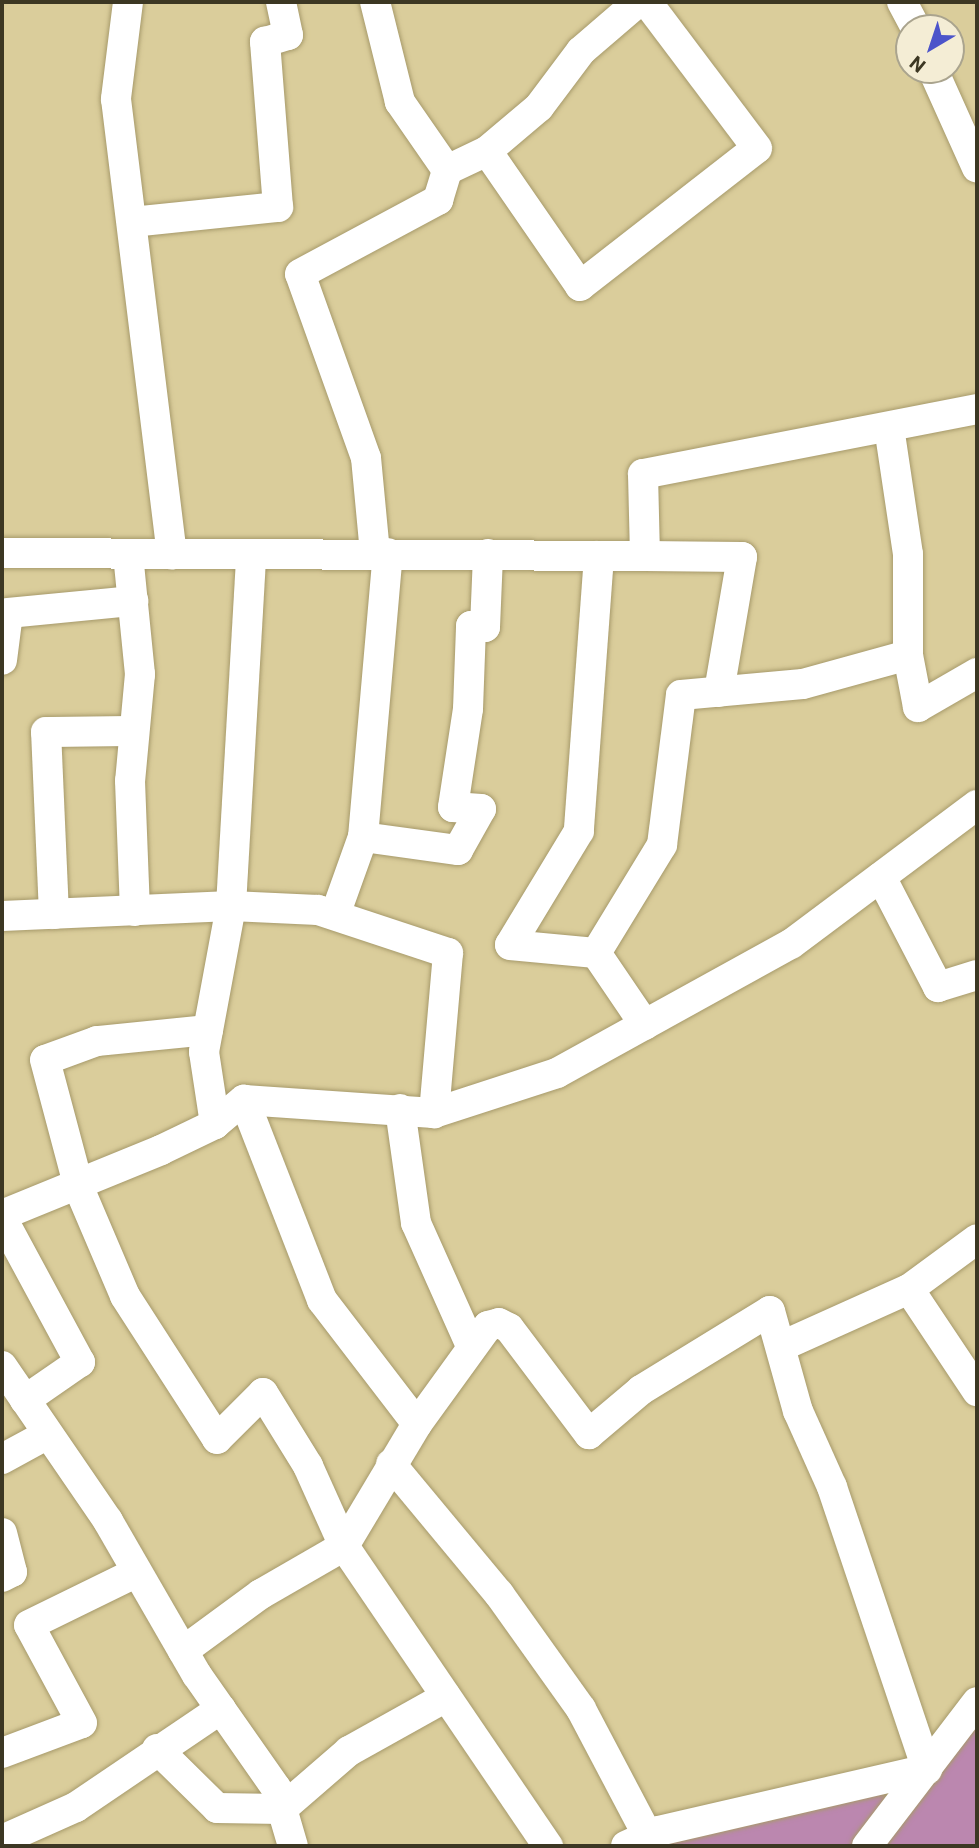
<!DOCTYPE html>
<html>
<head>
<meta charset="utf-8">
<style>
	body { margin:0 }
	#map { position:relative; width:979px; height:1848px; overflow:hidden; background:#dacd9b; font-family:Roboto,sans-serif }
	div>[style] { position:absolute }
	.green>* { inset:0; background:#bb87af }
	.roads { filter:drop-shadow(0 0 2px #a79a6b) drop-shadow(0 0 2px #a79a6b) }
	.minor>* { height:30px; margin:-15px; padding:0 15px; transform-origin:15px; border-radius:15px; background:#fff }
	span { translate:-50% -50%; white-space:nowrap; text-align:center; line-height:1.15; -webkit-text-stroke:7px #f4edd5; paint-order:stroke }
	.frame { position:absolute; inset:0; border:4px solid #3c3723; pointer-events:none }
	.north { position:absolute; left:895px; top:14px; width:70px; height:70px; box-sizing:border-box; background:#f4edd5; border:2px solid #aaa48e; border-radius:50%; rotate:219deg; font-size:19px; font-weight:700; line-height:28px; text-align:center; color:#3c3723 }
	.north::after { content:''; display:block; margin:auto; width:24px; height:32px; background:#4c54ca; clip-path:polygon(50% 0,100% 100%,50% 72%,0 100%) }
</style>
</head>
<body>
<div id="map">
	<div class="green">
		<div style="clip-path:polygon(977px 1702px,977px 1846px,626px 1846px,927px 1769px)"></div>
	</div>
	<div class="roads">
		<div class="minor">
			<div style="left:128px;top:2px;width:98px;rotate:97.1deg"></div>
			<div style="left:116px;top:99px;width:459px;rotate:83deg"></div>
			<div style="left:902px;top:2px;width:30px;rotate:62deg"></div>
			<div style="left:933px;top:70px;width:107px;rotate:65.8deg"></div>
			<div style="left:487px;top:151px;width:164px;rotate:55.4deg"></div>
			<div style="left:580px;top:286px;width:224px;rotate:-37.9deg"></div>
			<div style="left:757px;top:148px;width:183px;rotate:-127deg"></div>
			<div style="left:447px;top:170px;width:44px;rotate:-25.4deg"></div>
			<div style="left:487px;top:151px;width:68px;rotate:-40.2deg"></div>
			<div style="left:539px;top:107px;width:70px;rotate:-53.1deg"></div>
			<div style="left:581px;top:51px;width:75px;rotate:-40.7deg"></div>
			<div style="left:132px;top:222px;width:147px;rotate:-5.9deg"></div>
			<div style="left:278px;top:207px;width:166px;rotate:-94.5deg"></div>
			<div style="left:265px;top:42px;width:24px;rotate:-17deg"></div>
			<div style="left:288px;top:35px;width:34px;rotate:-102deg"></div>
			<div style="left:889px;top:427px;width:128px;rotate:81.5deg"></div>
			<div style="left:908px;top:554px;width:101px;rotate:90deg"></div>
			<div style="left:908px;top:655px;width:53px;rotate:79.1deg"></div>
			<div style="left:918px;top:707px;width:68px;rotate:-30deg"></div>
			<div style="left:2px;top:553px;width:643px;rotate:0.27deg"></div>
			<div style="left:645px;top:556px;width:82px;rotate:-91.4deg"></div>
			<div style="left:643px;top:474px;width:340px;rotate:-11deg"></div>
			<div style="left:375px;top:553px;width:95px;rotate:-95.4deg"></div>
			<div style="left:366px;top:458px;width:195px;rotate:-109.7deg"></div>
			<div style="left:300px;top:274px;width:157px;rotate:-28.2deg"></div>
			<div style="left:438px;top:200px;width:31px;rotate:-73deg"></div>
			<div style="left:447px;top:170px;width:83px;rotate:-124.7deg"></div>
			<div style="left:400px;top:102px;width:103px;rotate:-104deg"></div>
			<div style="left:128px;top:554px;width:121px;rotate:84.3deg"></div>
			<div style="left:140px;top:674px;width:107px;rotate:95.3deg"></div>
			<div style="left:130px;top:781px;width:130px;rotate:87.8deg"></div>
			<div style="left:599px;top:556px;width:276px;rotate:94.2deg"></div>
			<div style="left:579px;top:831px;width:133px;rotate:121.2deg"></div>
			<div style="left:510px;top:945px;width:86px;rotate:5.3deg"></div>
			<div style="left:596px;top:953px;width:87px;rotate:55.8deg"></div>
			<div style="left:645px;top:556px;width:97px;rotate:0.6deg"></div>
			<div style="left:742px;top:557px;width:137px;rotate:99.7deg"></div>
			<div style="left:2px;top:660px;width:47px;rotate:-82.7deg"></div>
			<div style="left:8px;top:613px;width:126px;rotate:-5.5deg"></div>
			<div style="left:363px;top:837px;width:96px;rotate:7.8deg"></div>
			<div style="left:458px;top:850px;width:47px;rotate:-60.7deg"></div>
			<div style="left:481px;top:809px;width:28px;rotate:-176deg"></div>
			<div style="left:453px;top:807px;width:99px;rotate:-81.3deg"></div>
			<div style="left:468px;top:709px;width:83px;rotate:-87.9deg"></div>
			<div style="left:471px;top:626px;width:14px;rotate:4deg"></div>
			<div style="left:485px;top:627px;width:73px;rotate:-87.6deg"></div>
			<div style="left:881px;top:877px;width:124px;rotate:62.6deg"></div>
			<div style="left:938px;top:987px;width:41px;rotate:-17.1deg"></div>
			<div style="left:54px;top:914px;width:182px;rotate:-92.5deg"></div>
			<div style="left:46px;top:732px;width:88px;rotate:-0.7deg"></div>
			<div style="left:335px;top:915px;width:83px;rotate:-70.3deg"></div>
			<div style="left:363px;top:837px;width:285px;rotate:-85deg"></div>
			<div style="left:2px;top:916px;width:229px;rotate:-2.5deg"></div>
			<div style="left:231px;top:906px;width:87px;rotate:2.6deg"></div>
			<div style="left:318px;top:910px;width:137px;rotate:18.3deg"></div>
			<div style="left:448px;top:953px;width:161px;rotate:95deg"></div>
			<div style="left:596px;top:953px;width:127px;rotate:-58.6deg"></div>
			<div style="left:662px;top:845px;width:151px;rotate:-82.8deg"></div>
			<div style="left:681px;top:695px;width:122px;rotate:-5.2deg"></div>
			<div style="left:803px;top:684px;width:109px;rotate:-15.4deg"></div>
			<div style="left:208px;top:1030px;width:112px;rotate:174.3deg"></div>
			<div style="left:97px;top:1041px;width:55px;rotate:159.9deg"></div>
			<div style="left:45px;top:1060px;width:132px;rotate:75.1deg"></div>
			<div style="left:79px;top:1188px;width:117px;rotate:66.9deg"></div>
			<div style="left:125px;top:1296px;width:170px;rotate:57.2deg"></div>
			<div style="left:217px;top:1439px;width:65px;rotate:-45deg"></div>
			<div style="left:263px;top:1393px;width:86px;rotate:58.3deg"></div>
			<div style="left:308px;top:1466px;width:88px;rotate:65.8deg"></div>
			<div style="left:344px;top:1546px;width:363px;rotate:55.8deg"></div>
			<div style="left:244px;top:1100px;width:215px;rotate:68.7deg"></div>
			<div style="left:322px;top:1300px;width:156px;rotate:52.5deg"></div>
			<div style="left:400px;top:1109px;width:115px;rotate:82deg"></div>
			<div style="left:416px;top:1223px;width:133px;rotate:65.9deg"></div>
			<div style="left:215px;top:1124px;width:73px;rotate:-98.7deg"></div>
			<div style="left:204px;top:1052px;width:148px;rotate:-79.5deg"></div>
			<div style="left:231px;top:906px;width:352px;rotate:-86.7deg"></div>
			<div style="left:2px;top:1215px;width:172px;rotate:-22.2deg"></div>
			<div style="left:161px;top:1150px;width:60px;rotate:-25.7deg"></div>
			<div style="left:215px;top:1124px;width:38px;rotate:-40deg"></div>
			<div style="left:244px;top:1100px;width:190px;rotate:3.9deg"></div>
			<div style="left:434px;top:1113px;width:129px;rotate:-18deg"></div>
			<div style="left:557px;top:1073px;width:267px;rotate:-28.9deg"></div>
			<div style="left:791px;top:944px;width:232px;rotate:-36.8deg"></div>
			<div style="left:2px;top:1218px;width:164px;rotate:61.6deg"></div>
			<div style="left:80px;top:1362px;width:67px;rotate:145.4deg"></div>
			<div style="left:909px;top:1289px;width:123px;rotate:56.3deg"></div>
			<div style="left:782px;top:1346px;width:139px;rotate:-24.2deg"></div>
			<div style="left:909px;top:1289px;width:84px;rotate:-36.3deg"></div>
			<div style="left:2px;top:1366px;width:188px;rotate:55.6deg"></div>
			<div style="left:108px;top:1521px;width:178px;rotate:60deg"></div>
			<div style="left:197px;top:1675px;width:138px;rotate:55deg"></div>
			<div style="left:276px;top:1788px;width:60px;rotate:73.7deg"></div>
			<div style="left:2px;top:1459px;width:52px;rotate:-28.5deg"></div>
			<div style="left:391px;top:1464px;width:169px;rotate:50.3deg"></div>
			<div style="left:499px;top:1594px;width:141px;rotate:54.5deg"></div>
			<div style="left:581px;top:1709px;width:144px;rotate:62.2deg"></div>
			<div style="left:2px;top:1533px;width:40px;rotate:75.6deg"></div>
			<div style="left:12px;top:1572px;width:11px;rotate:153deg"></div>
			<div style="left:183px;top:1651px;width:97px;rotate:-36.2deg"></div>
			<div style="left:261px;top:1594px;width:96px;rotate:-30deg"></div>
			<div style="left:344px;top:1546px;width:142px;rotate:-59.1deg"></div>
			<div style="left:417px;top:1424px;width:121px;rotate:-54.1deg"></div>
			<div style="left:488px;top:1326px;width:11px;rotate:-15deg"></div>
			<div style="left:499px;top:1323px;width:11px;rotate:27deg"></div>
			<div style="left:509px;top:1328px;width:133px;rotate:53deg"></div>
			<div style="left:589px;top:1434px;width:68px;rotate:-40.2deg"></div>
			<div style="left:641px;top:1390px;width:151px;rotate:-31.5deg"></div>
			<div style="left:770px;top:1311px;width:104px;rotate:74.4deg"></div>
			<div style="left:798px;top:1411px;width:83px;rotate:65.9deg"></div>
			<div style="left:832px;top:1487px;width:298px;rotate:71.4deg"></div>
			<div style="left:927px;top:1769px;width:275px;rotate:167deg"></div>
			<div style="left:659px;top:1831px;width:36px;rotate:156deg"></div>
			<div style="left:157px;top:1749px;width:84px;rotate:44.5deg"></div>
			<div style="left:217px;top:1808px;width:65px;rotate:0.9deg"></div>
			<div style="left:282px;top:1809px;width:89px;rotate:-40.9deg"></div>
			<div style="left:349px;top:1751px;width:111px;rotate:-29.1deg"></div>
			<div style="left:2px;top:1753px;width:85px;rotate:-20.6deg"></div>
			<div style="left:82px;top:1723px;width:111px;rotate:-118.4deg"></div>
			<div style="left:29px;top:1625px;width:120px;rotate:-26.1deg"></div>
			<div style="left:2px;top:1840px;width:81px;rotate:-24deg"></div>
			<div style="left:76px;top:1807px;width:175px;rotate:-34.1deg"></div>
			<div style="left:867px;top:1846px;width:181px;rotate:-52.6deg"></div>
		</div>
	</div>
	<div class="frame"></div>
	<div class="north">N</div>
</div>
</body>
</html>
